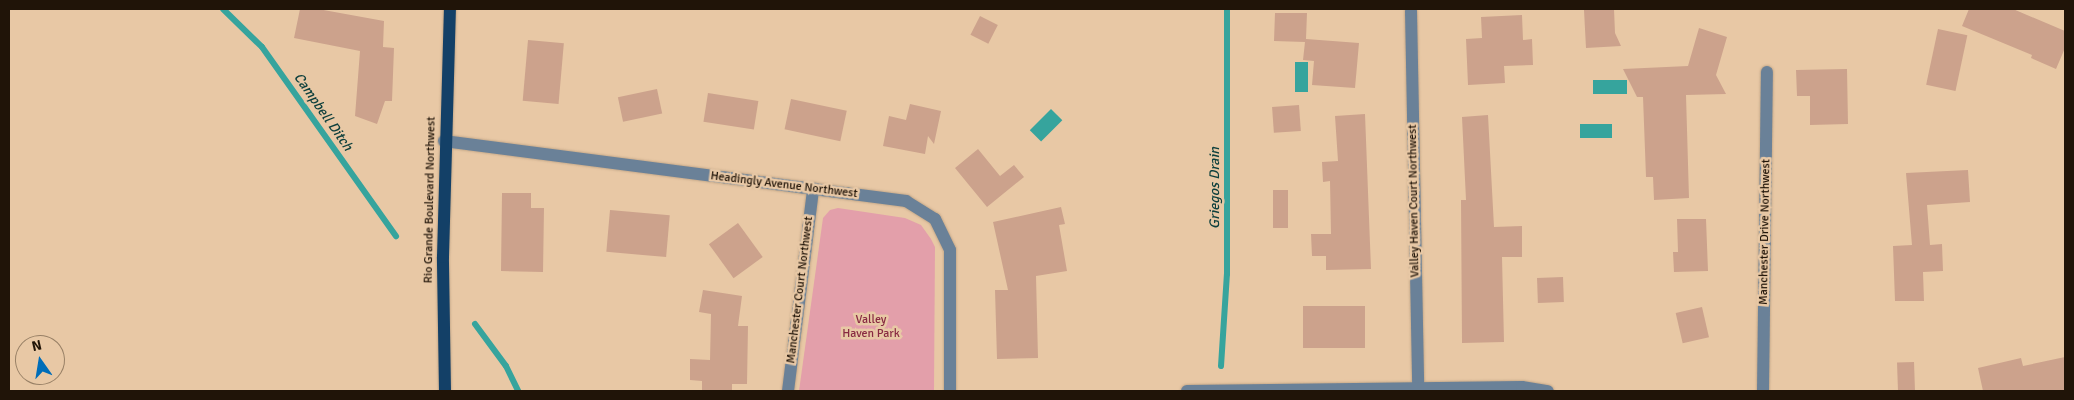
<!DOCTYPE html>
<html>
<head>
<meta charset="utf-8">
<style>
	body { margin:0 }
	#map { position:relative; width:2074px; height:400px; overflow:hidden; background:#e8c8a5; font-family:Signika,sans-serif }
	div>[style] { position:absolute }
	.green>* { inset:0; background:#e39faa }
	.water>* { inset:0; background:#36a49d; transform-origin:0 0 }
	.stream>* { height:6px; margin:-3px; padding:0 3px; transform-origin:3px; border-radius:3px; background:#36a49d }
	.building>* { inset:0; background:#cca28c; transform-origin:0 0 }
	.roads { filter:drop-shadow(0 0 1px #c4a889) drop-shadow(0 0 1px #c4a889) }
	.minor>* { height:12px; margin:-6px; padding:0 6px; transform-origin:6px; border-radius:6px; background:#6a8198 }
	.major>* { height:12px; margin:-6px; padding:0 6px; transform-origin:6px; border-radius:6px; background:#134067 }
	span { translate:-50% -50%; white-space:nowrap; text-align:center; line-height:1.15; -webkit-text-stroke:5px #e8c8a5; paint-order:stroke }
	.street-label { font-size:12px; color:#201408 }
	.park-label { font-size:12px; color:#882a42 }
	.water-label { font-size:14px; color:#0f403d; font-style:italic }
	.frame { position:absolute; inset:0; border:10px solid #201408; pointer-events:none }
	.north { position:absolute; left:15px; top:335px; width:50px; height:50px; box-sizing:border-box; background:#e8c8a5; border:1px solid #988066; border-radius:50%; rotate:347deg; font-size:14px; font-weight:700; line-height:20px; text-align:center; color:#201408 }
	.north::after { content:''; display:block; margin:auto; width:18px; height:22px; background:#006db8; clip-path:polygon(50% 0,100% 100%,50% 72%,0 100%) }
</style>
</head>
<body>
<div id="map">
	<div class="green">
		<div style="clip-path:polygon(838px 208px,905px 218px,921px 225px,931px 239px,935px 247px,934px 391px,799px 391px,823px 218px,830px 210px)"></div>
	</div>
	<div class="water">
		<div style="left:1295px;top:62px;width:13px;height:30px"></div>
		<div style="left:1627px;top:80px;width:14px;height:34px;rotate:90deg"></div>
		<div style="left:1051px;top:109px;width:16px;height:30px;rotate:45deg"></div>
		<div style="left:1612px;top:124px;width:14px;height:32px;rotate:90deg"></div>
	</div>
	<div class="stream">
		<div style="left:223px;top:9px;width:54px;rotate:44.3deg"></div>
		<div style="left:262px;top:47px;width:232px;rotate:54.7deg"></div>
		<div style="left:475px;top:324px;width:52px;rotate:53.6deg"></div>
		<div style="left:506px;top:366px;width:28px;rotate:64deg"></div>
		<div style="left:1221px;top:366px;width:92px;rotate:-86.3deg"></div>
		<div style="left:1227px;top:274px;width:265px;rotate:-90deg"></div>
	</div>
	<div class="building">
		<div style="clip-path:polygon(300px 9px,318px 9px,384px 21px,383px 47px,394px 48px,392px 101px,385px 101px,377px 124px,355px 116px,360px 51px,294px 38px)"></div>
		<div style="clip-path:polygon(1614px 9px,1615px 33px,1621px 46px,1586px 48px,1584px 10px)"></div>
		<div style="clip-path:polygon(1969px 9px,2013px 9px,2065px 31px,2065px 48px,2056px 69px,2031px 58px,2032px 55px,1962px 26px)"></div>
		<div style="clip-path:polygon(1275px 13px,1307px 13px,1306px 39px,1359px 43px,1355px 88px,1312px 85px,1314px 61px,1303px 60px,1305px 42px,1274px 41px)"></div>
		<div style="clip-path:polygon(1522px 15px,1523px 40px,1532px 39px,1533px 65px,1504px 66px,1505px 83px,1468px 85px,1466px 39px,1482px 38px,1481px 17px)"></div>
		<div style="left:980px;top:16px;width:20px;height:21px;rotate:27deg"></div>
		<div style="clip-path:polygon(1699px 28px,1727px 37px,1716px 75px,1726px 94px,1686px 95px,1689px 198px,1654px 200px,1653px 177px,1646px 177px,1643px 97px,1637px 97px,1623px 69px,1688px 66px)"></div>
		<div style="left:1938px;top:29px;width:30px;height:57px;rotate:12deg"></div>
		<div style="left:528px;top:40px;width:36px;height:61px;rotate:5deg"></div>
		<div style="clip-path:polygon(1847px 69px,1848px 124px,1810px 125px,1810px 96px,1797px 96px,1796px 70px)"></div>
		<div style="left:657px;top:89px;width:25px;height:40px;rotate:78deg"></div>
		<div style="left:708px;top:93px;width:51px;height:29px;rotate:9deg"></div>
		<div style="left:791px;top:99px;width:57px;height:31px;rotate:12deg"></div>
		<div style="clip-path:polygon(910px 104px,941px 111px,934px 144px,928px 136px,925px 154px,883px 146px,889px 116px,906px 120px)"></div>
		<div style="left:1299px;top:105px;width:26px;height:27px;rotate:86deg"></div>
		<div style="clip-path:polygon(1365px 114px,1371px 269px,1326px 270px,1326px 256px,1312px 256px,1311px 234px,1331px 234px,1330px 181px,1323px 182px,1322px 162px,1338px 161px,1335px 116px)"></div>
		<div style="clip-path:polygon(1488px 115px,1494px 227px,1522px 226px,1522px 257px,1502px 257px,1504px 342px,1462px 343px,1461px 200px,1466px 200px,1462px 117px)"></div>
		<div style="clip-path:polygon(978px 149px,1000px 176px,1014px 165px,1024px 177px,987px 207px,955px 168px)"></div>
		<div style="clip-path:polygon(1968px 170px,1970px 202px,1927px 205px,1930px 245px,1942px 244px,1943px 271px,1923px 272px,1924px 301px,1895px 301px,1893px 246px,1912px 245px,1906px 173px)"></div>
		<div style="left:1273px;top:190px;width:15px;height:38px"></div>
		<div style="clip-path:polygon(502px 193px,531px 193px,531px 208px,544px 208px,543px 272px,501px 271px)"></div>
		<div style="clip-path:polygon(1061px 207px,1065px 224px,1059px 225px,1067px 271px,1036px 276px,1038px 358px,997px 359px,995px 290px,1008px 290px,993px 222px)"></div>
		<div style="left:610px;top:210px;width:60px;height:42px;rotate:5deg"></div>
		<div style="clip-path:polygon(1677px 219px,1706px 219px,1708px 271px,1674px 272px,1673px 252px,1678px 252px)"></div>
		<div style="left:738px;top:223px;width:42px;height:36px;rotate:54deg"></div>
		<div style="left:1563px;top:277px;width:25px;height:26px;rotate:88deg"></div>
		<div style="clip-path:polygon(703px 290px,742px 296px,738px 326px,748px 326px,747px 384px,732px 384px,732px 391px,702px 391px,702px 381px,690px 380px,690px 359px,710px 360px,711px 314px,699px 312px)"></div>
		<div style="left:1365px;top:306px;width:42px;height:62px;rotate:90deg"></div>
		<div style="left:1702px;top:307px;width:31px;height:27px;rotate:77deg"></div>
		<div style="clip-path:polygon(2065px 357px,2065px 391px,1983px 391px,1978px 368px,2021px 358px,2023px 366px)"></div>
		<div style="left:1914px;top:362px;width:29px;height:17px;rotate:88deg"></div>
	</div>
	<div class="roads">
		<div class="minor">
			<div style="left:1411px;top:11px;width:380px;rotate:88.9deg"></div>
			<div style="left:444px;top:141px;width:466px;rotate:7.4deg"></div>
			<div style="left:906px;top:201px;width:34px;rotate:32deg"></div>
			<div style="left:935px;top:219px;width:34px;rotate:64deg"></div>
			<div style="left:950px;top:250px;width:141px;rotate:90deg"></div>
			<div style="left:788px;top:391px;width:204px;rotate:-82.9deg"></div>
			<div style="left:1187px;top:391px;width:335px;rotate:-0.7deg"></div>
			<div style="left:1522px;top:387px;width:26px;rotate:9deg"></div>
			<div style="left:1763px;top:391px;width:319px;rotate:-89.3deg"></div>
		</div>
		<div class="major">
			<div style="left:445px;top:391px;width:134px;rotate:-90.9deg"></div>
			<div style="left:443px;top:257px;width:248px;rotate:-88.4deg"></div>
		</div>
	</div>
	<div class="street-label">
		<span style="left:784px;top:185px;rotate:7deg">Headingly Avenue Northwest</span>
		<span style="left:430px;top:200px;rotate:-89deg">Rio Grande Boulevard Northwest</span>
		<span style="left:1414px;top:201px;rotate:-91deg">Valley Haven Court Northwest</span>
		<span style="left:1765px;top:232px;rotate:-89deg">Manchester Drive Northwest</span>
		<span style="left:800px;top:290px;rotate:-83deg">Manchester Court Northwest</span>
	</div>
	<div class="park-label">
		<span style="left:871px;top:327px">Valley<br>Haven Park</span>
	</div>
	<div class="water-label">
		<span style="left:323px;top:112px;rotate:55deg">Campbell Ditch</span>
		<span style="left:1215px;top:188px;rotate:-90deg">Griegos Drain</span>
	</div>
	<div class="frame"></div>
	<div class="north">N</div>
</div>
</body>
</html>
